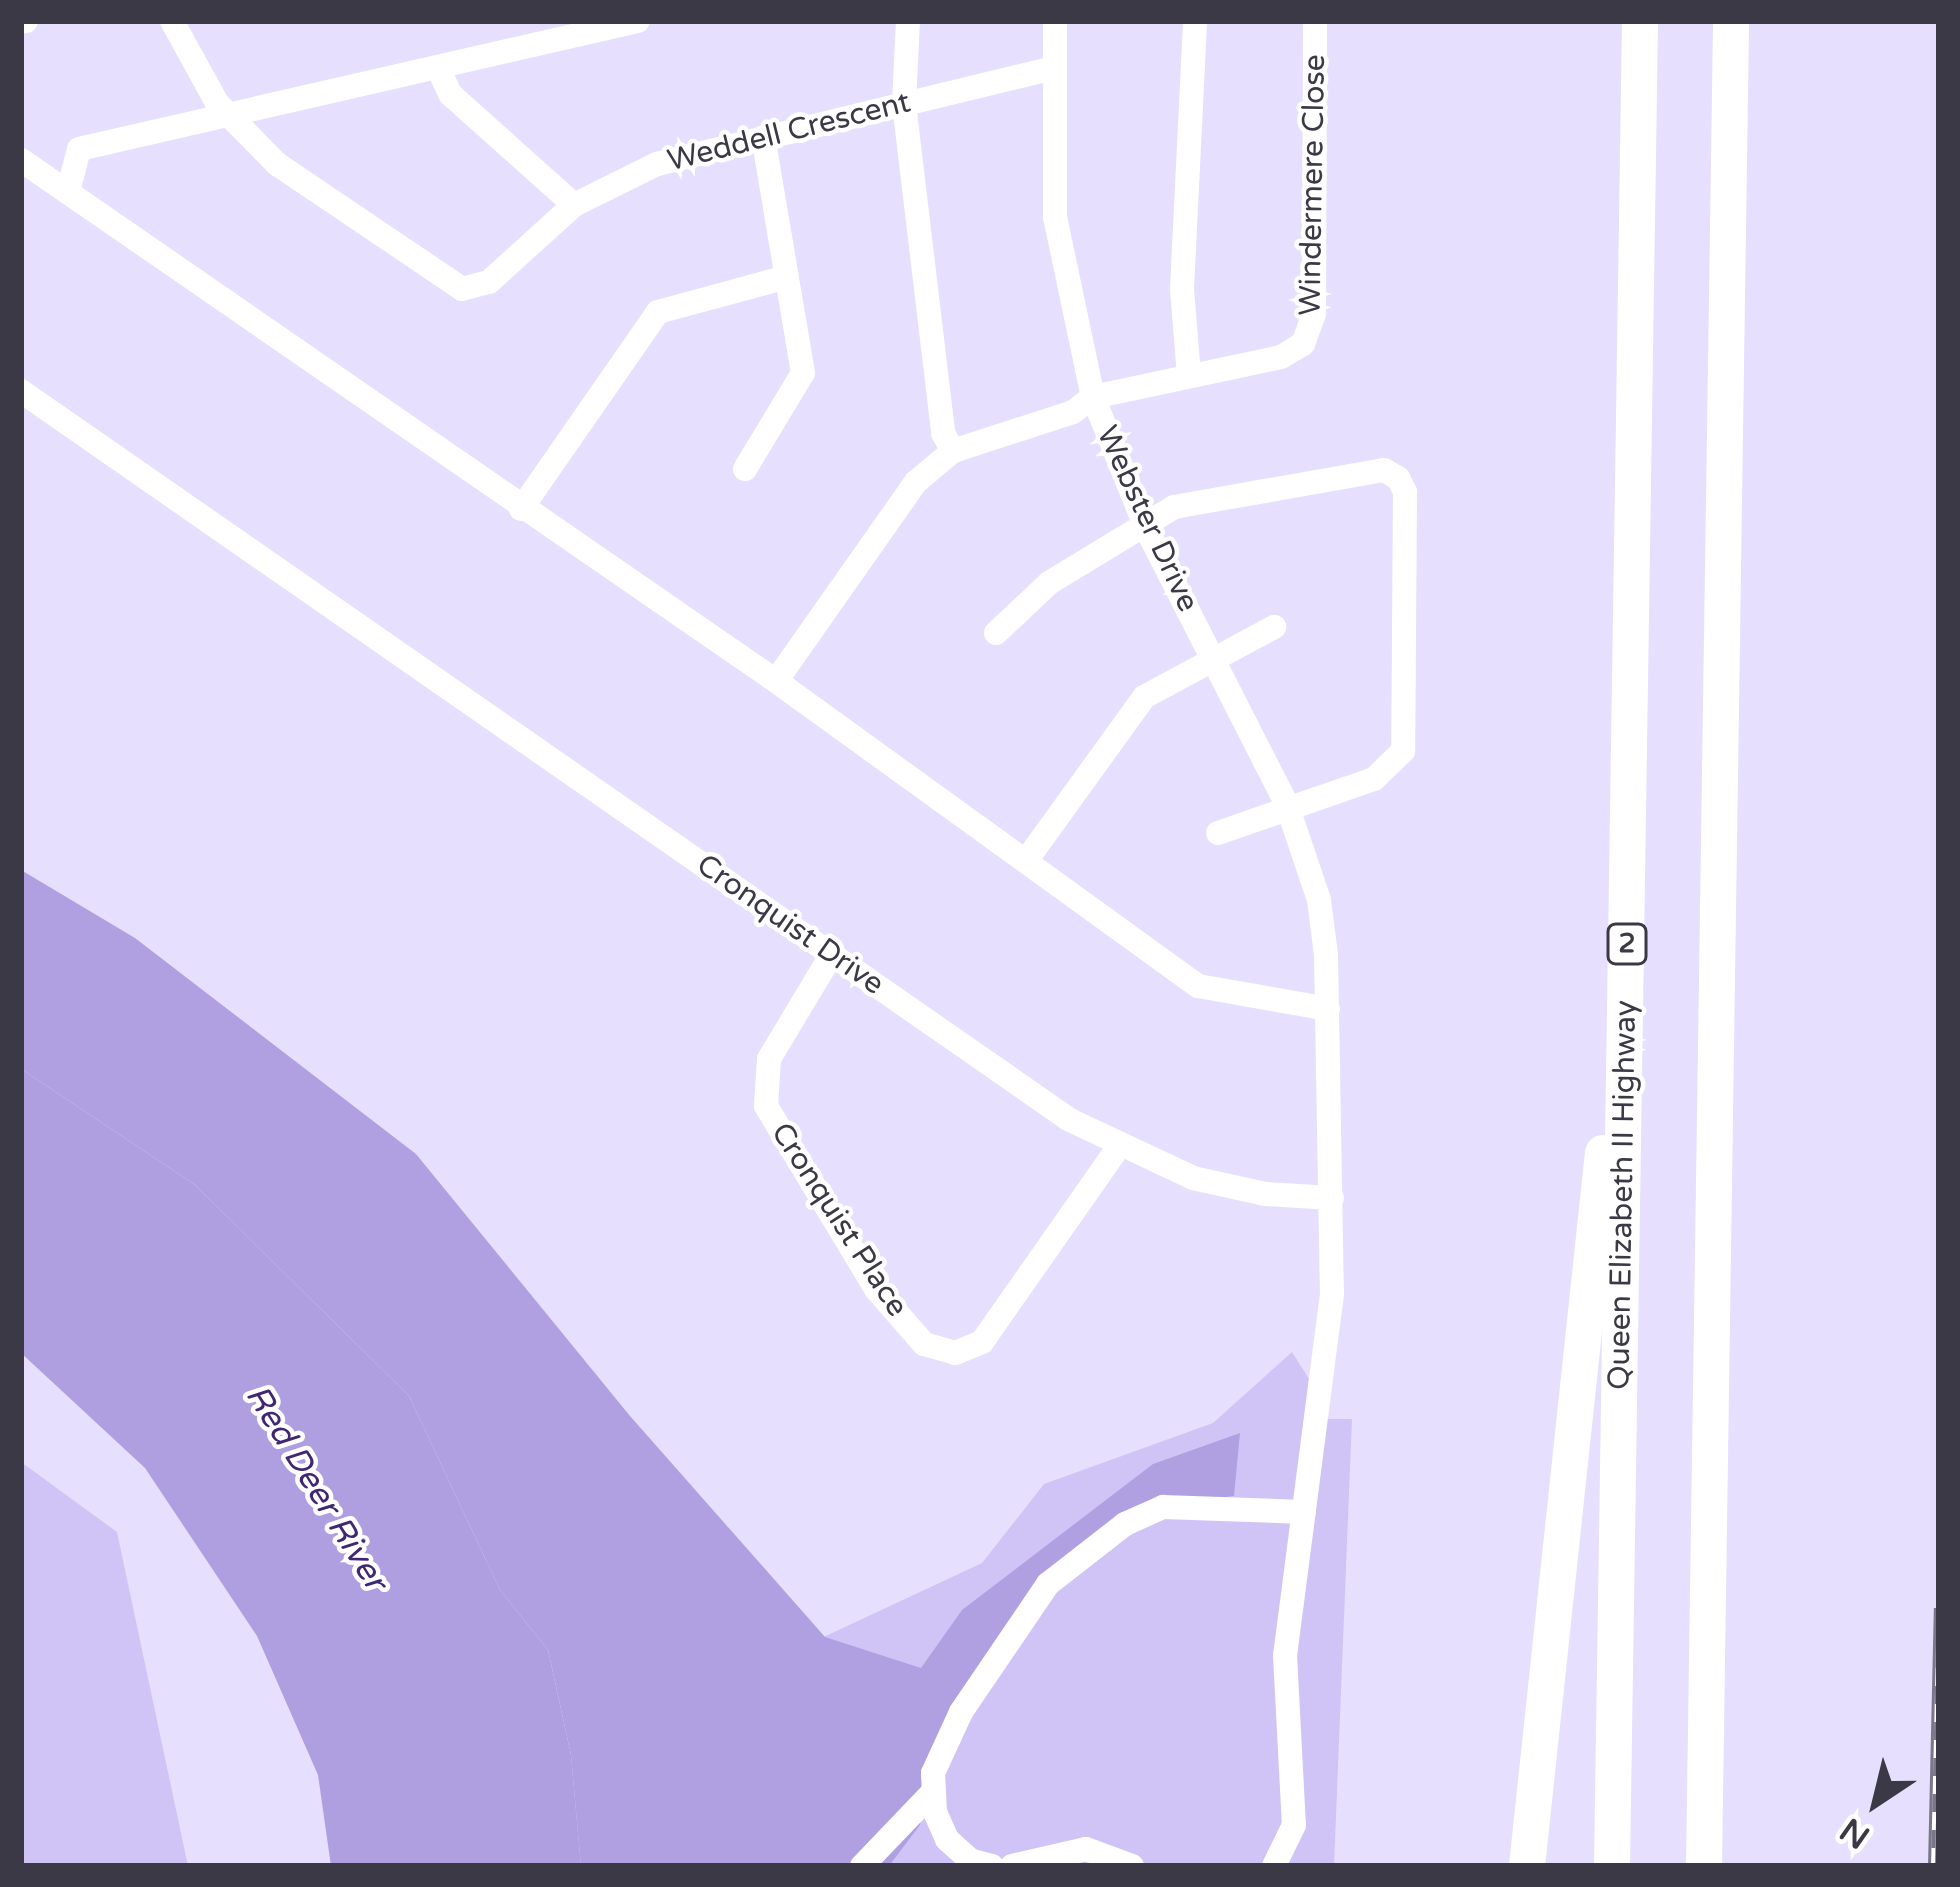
<!DOCTYPE html>
<html>
<head>
<meta charset="utf-8">
<style>
	body { margin:0 }
	#map { position:relative; width:1960px; height:1887px; overflow:hidden; background:#e6e0fe; font-family:"Varela Round",sans-serif }
	div>[style] { position:absolute }
	.green>* { inset:0; background:#d0c4f7 }
	.forest>* { inset:0; background:#b0a0e2 }
	.water>* { inset:0; background:#af9fe1 }
	.minor>* { height:24px; margin:-12px; padding:0 12px; transform-origin:12px; border-radius:12px; background:#fff }
	.highway>* { height:36px; margin:-18px; padding:0 18px; transform-origin:18px; border-radius:18px; background:#fff }
	.rail>* { height:10px; margin-top:-5px; transform-origin:0; background:repeating-linear-gradient(90deg,#fff 0 18px,#7a7789 0 36px); box-sizing:border-box; border-block:3px solid #7a7789 }
	span { translate:-50% -50%; white-space:nowrap; text-align:center; line-height:1.15; -webkit-text-stroke:9px #fff; paint-order:stroke }
	.shield-label span { padding:3px 9px; background:#fff; border:3px solid; border-radius:9px; -webkit-text-stroke-width:0 }
	.shield-label { font-size:27px; color:#3b3945; font-weight:700 }
	.street-label { font-size:30px; color:#3b3945 }
	.water-label { font-size:33px; color:#412673; font-style:italic }
	.frame { position:absolute; inset:0; border:24px solid #3b3945; pointer-events:none }
	.north { position:absolute; left:1816px; top:1743px; width:120px; height:120px; -webkit-text-stroke:9px #fff; paint-order:stroke; rotate:215deg; font-size:33px; font-weight:700; line-height:48px; text-align:center; color:#3b3945 }
	.north::after { content:''; display:block; margin:auto; width:42px; height:54px; background:#3b3945; clip-path:polygon(50% 0,100% 100%,50% 72%,0 100%) }
</style>
</head>
<body>
<div id="map">
	<div class="green">
		<div style="clip-path:polygon(1292px 1352px,1309px 1379px,1306px 1419px,1352px 1419px,1334px 1866px,581px 1866px,571px 1755px,982px 1563px,1044px 1484px,1213px 1423px)"></div>
		<div style="clip-path:polygon(21px 1462px,117px 1532px,188px 1866px,21px 1866px)"></div>
	</div>
	<div class="forest">
		<div style="clip-path:polygon(21px 870px,135px 938px,416px 1154px,630px 1416px,825px 1637px,921px 1668px,962px 1610px,1153px 1464px,1240px 1433px,1234px 1496px,1182px 1502px,1076px 1555px,930px 1770px,920px 1825px,889px 1866px,581px 1866px,571px 1755px,548px 1650px,500px 1590px,409px 1396px,195px 1185px,21px 1069px)"></div>
	</div>
	<div class="water">
		<div style="clip-path:polygon(21px 1069px,195px 1185px,409px 1396px,500px 1590px,548px 1650px,571px 1755px,581px 1866px,331px 1866px,318px 1775px,257px 1636px,145px 1468px,21px 1353px)"></div>
	</div>
	<div class="minor">
		<div style="left:172px;top:21px;width:94px;rotate:61.2deg"></div>
		<div style="left:217px;top:103px;width:86px;rotate:45.5deg"></div>
		<div style="left:277px;top:164px;width:223px;rotate:34deg"></div>
		<div style="left:462px;top:289px;width:28px;rotate:-15deg"></div>
		<div style="left:489px;top:282px;width:115px;rotate:-42.2deg"></div>
		<div style="left:574px;top:205px;width:93px;rotate:-26.3deg"></div>
		<div style="left:657px;top:164px;width:407px;rotate:-13.6deg"></div>
		<div style="left:908px;top:21px;width:83px;rotate:92.8deg"></div>
		<div style="left:904px;top:104px;width:331px;rotate:83.2deg"></div>
		<div style="left:943px;top:433px;width:21px;rotate:61deg"></div>
		<div style="left:1055px;top:21px;width:196px;rotate:90deg"></div>
		<div style="left:1055px;top:217px;width:184px;rotate:78.1deg"></div>
		<div style="left:1093px;top:397px;width:144px;rotate:67.9deg"></div>
		<div style="left:1147px;top:530px;width:309px;rotate:63deg"></div>
		<div style="left:1287px;top:805px;width:100px;rotate:71.4deg"></div>
		<div style="left:1319px;top:900px;width:55px;rotate:82.7deg"></div>
		<div style="left:1326px;top:955px;width:339px;rotate:89deg"></div>
		<div style="left:1332px;top:1294px;width:364px;rotate:97.4deg"></div>
		<div style="left:1285px;top:1655px;width:170px;rotate:87deg"></div>
		<div style="left:1294px;top:1825px;width:46px;rotate:116deg"></div>
		<div style="left:21px;top:22px;width:5px;rotate:-11deg"></div>
		<div style="left:438px;top:68px;width:29px;rotate:65deg"></div>
		<div style="left:450px;top:94px;width:166px;rotate:41.8deg"></div>
		<div style="left:21px;top:160px;width:917px;rotate:34.61deg"></div>
		<div style="left:776px;top:681px;width:521px;rotate:35.86deg"></div>
		<div style="left:1198px;top:986px;width:132px;rotate:10deg"></div>
		<div style="left:68px;top:192px;width:44px;rotate:-75.7deg"></div>
		<div style="left:79px;top:149px;width:573px;rotate:-12.9deg"></div>
		<div style="left:1189px;top:376px;width:87px;rotate:-94.6deg"></div>
		<div style="left:1182px;top:289px;width:268px;rotate:-87.2deg"></div>
		<div style="left:21px;top:391px;width:1277px;rotate:34.8deg"></div>
		<div style="left:1070px;top:1120px;width:136px;rotate:25.2deg"></div>
		<div style="left:1193px;top:1178px;width:74px;rotate:12.5deg"></div>
		<div style="left:1265px;top:1194px;width:67px;rotate:3.4deg"></div>
		<div style="left:745px;top:469px;width:112px;rotate:-58.9deg"></div>
		<div style="left:803px;top:373px;width:239px;rotate:-99.6deg"></div>
		<div style="left:521px;top:509px;width:240px;rotate:-55.2deg"></div>
		<div style="left:658px;top:312px;width:130px;rotate:-15.2deg"></div>
		<div style="left:996px;top:633px;width:73px;rotate:-43.3deg"></div>
		<div style="left:1049px;top:583px;width:146px;rotate:-31.3deg"></div>
		<div style="left:1174px;top:507px;width:213px;rotate:-10deg"></div>
		<div style="left:1384px;top:470px;width:16px;rotate:30deg"></div>
		<div style="left:1398px;top:478px;width:16px;rotate:63deg"></div>
		<div style="left:1405px;top:492px;width:259px;rotate:90.4deg"></div>
		<div style="left:1403px;top:751px;width:40px;rotate:136deg"></div>
		<div style="left:1374px;top:779px;width:165px;rotate:160.9deg"></div>
		<div style="left:776px;top:681px;width:243px;rotate:-54.9deg"></div>
		<div style="left:916px;top:482px;width:48px;rotate:-40deg"></div>
		<div style="left:953px;top:451px;width:126px;rotate:-18deg"></div>
		<div style="left:1073px;top:412px;width:25px;rotate:-37deg"></div>
		<div style="left:1093px;top:397px;width:192px;rotate:-12deg"></div>
		<div style="left:1281px;top:357px;width:26px;rotate:-31deg"></div>
		<div style="left:1303px;top:344px;width:33px;rotate:-70deg"></div>
		<div style="left:1314px;top:313px;width:292px;rotate:-89.8deg"></div>
		<div style="left:1028px;top:858px;width:198px;rotate:-54.2deg"></div>
		<div style="left:1144px;top:697px;width:148px;rotate:-28.3deg"></div>
		<div style="left:832px;top:954px;width:122px;rotate:121deg"></div>
		<div style="left:769px;top:1059px;width:47px;rotate:93.7deg"></div>
		<div style="left:766px;top:1106px;width:214px;rotate:59deg"></div>
		<div style="left:876px;top:1289px;width:73px;rotate:48.9deg"></div>
		<div style="left:924px;top:1344px;width:32px;rotate:16deg"></div>
		<div style="left:955px;top:1353px;width:29px;rotate:-22deg"></div>
		<div style="left:982px;top:1342px;width:237px;rotate:-55deg"></div>
		<div style="left:862px;top:1866px;width:101px;rotate:-46.2deg"></div>
		<div style="left:992px;top:1866px;width:23px;rotate:-165deg"></div>
		<div style="left:970px;top:1860px;width:31px;rotate:-138deg"></div>
		<div style="left:947px;top:1839px;width:30px;rotate:-114deg"></div>
		<div style="left:935px;top:1812px;width:39px;rotate:-93deg"></div>
		<div style="left:933px;top:1773px;width:67px;rotate:-65.3deg"></div>
		<div style="left:961px;top:1712px;width:155px;rotate:-55.8deg"></div>
		<div style="left:1048px;top:1584px;width:98px;rotate:-37.9deg"></div>
		<div style="left:1125px;top:1524px;width:42px;rotate:-24.1deg"></div>
		<div style="left:1163px;top:1507px;width:141px;rotate:2deg"></div>
		<div style="left:1012px;top:1866px;width:76px;rotate:-12.9deg"></div>
		<div style="left:1086px;top:1849px;width:49px;rotate:20.3deg"></div>
	</div>
	<div class="highway">
		<div style="left:1527px;top:1866px;width:717px;rotate:-83.92deg"></div>
		<div style="left:1612px;top:1866px;width:1845px;rotate:-89.13deg"></div>
		<div style="left:1704px;top:1866px;width:1845px;rotate:-89.16deg"></div>
	</div>
	<div class="rail">
		<div style="left:1933px;top:1866px;width:258px;rotate:-88.7deg"></div>
	</div>
	<div class="shield-label">
		<span style="left:1627px;top:944px">2</span>
	</div>
	<div class="street-label">
		<span style="left:789px;top:132px;rotate:-14deg">Weddell Crescent</span>
		<span style="left:1313px;top:185px;rotate:-89deg">Windermere Close</span>
		<span style="left:1147px;top:519px;rotate:65deg">Webster Drive</span>
		<span style="left:790px;top:925px;rotate:35deg">Cronquist Drive</span>
		<span style="left:1623px;top:1195px;rotate:-89deg">Queen Elizabeth II Highway</span>
		<span style="left:839px;top:1220px;rotate:57deg">Cronquist Place</span>
	</div>
	<div class="water-label">
		<span style="left:316px;top:1488px;rotate:58deg">Red Deer River</span>
	</div>
	<div class="frame"></div>
	<div class="north">N</div>
</div>
</body>
</html>
